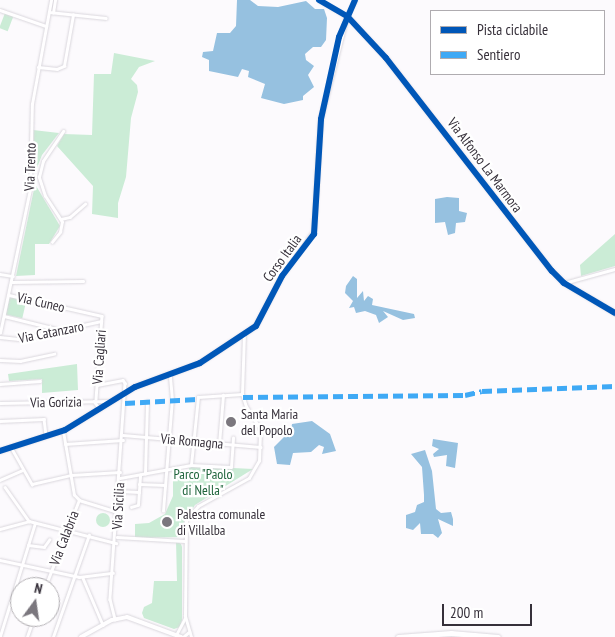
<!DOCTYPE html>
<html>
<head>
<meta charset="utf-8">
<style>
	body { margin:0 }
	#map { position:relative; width:615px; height:637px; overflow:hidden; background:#fcfafd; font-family:"PT Sans Narrow",sans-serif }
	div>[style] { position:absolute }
	.green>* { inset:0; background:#cbecd6; transform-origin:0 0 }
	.round { border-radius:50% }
	.water>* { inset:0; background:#96c1e0 }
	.roads { filter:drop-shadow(0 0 1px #dad7dd) drop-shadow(0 0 1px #dad7dd) }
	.street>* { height:2.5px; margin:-1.25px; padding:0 1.25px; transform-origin:1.25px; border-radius:1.25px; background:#fffeff }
	.secondary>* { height:4px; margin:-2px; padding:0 2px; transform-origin:2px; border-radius:2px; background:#fffeff }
	.primary>* { height:4.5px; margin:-2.25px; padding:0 2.25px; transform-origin:2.25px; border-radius:2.25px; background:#fffeff }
	.quiet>* { height:5px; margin-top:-2.5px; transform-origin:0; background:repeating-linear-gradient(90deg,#3fa9f5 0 10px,transparent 0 15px) }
	.cycleway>* { height:6px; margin:-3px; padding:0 3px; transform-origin:3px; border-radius:3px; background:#0057b8 }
	.dots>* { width:14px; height:14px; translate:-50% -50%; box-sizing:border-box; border:2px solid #fff; border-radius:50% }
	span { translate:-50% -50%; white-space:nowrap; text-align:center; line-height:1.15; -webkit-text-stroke:4.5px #fff; paint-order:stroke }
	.street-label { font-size:14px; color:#36303a }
	.poi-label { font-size:14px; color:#36303a }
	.left { translate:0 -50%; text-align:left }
	.park-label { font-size:14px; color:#20653d }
	.legend { position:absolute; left:430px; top:10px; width:175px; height:65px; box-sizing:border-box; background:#fff; border:1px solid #afacb0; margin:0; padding:6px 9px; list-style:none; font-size:15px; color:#36303a }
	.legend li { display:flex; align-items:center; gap:10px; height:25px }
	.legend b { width:25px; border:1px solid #afacb0 }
	.north { position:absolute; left:10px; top:577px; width:50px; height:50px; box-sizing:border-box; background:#fff; border:1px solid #afacb0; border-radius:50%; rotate:14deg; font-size:14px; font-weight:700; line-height:20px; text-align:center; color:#36303a }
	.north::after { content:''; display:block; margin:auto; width:18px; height:22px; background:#7b777e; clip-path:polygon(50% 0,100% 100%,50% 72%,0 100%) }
	.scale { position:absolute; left:442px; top:604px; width:90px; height:22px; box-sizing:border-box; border:2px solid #36303a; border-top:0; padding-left:6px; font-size:15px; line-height:18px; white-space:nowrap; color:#36303a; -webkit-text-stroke:4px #fff; paint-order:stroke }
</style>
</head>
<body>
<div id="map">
	<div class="green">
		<div style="left:5px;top:13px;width:9px;height:16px;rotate:21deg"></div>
		<div style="clip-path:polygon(114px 53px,155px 61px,139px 67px,131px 79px,137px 85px,138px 92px,131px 118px,126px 177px,118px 203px,118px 218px,92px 214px,93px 186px,57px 146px,64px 134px,92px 135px,94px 74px,111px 74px)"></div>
		<div style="clip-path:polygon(33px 130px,59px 133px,42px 155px,35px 173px)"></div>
		<div style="clip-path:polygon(35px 184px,60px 226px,49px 244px,35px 244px,35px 275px,16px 276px)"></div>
		<div style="clip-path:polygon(615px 234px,615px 266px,581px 276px,580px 265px)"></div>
		<div style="left:10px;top:296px;width:17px;height:19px;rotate:13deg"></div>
		<div style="clip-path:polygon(77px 364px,78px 390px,42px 393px,42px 379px,9px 381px,8px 374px)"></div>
		<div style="clip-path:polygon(194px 466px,253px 469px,195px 505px,184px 522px,182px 537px,135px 538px,135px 524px,149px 523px,165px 514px,173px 496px,173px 478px,189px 475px,189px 468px)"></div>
		<div class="round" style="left:96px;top:513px;width:14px;height:14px"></div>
		<div style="clip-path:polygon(176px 541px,181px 544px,182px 547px,182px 620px,180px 627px,174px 629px,144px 618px,142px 613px,144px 607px,152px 603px,154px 581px,177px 581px)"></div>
	</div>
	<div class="water">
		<div style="clip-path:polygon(237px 0,250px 0,258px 6px,278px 7px,306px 1px,315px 9px,324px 9px,327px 18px,326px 40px,321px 47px,313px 47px,305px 54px,306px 60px,314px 66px,308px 75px,314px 87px,303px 96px,303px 100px,284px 104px,261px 98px,265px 84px,248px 77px,249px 71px,242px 69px,238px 77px,209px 71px,209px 60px,202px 57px,203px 52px,213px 51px,217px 33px,230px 33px,236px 26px)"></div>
		<div style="clip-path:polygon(447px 197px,459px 198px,459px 211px,467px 213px,465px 222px,456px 223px,455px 233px,448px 235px,445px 222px,435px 223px,435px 199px)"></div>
		<div style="clip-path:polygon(353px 276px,357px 279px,357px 298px,363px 291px,364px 301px,368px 296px,373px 299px,372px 305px,414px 314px,415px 318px,403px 320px,383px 311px,388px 317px,379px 323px,376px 315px,365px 311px,356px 313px,354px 307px,349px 308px,353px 301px,345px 293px,346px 286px)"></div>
		<div style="clip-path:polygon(312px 421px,330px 434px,336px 451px,322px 454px,324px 447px,319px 445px,311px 452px,293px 453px,290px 465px,277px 464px,274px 447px,291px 430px,292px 424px)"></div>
		<div style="clip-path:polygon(433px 439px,458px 443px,455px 468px,446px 466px,447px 455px,434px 457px,433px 454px,439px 449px,432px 446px)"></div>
		<div style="clip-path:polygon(425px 450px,432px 471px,436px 509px,441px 513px,451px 512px,453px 519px,453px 526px,438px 519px,442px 533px,438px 538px,433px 534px,421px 534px,420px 523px,413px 530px,406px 528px,406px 515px,415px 512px,417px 505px,424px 502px,424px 495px,422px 467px,411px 454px)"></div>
	</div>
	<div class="roads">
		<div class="street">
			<div style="left:319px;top:0;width:32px;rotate:30deg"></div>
			<div style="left:347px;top:16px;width:18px;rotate:-63deg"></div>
			<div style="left:0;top:10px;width:49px;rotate:19.2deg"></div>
			<div style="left:49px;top:12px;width:57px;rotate:6deg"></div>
			<div style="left:53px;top:13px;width:13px;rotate:-81deg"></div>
			<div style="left:38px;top:67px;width:19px;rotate:6deg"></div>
			<div style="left:57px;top:69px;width:8px;rotate:-23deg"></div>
			<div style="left:64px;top:66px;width:52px;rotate:-80deg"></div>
			<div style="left:61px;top:219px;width:9px;rotate:-13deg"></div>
			<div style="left:70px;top:217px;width:20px;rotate:-41deg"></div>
			<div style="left:52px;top:242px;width:13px;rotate:-51deg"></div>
			<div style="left:60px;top:232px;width:10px;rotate:-79deg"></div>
			<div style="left:62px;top:222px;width:31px;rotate:-123deg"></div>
			<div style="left:45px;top:196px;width:20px;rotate:-108deg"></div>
			<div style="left:39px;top:177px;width:16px;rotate:-76deg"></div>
			<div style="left:43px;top:161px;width:36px;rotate:-56deg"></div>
			<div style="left:0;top:274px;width:13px;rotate:9deg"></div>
			<div style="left:12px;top:282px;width:71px;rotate:-0.8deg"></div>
			<div style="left:564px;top:283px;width:53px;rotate:-15.4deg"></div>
			<div style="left:9px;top:295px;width:95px;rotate:12.7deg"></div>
			<div style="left:102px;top:316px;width:83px;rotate:94.1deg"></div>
			<div style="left:4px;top:316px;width:59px;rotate:13.8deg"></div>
			<div style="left:0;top:333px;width:147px;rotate:-78.2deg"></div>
			<div style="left:30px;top:189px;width:85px;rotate:-88.7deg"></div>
			<div style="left:32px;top:104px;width:106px;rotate:-79.6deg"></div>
			<div style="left:0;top:337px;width:18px;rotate:6deg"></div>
			<div style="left:18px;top:339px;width:85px;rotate:-12.2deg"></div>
			<div style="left:0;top:360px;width:20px;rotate:3deg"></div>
			<div style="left:20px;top:361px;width:35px;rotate:-12deg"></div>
			<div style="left:0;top:384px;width:40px;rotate:-4.3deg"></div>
			<div style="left:97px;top:385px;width:26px;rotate:-11deg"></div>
			<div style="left:123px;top:380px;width:4px;rotate:56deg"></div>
			<div style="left:125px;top:383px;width:217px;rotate:94deg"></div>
			<div style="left:110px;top:599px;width:21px;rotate:76deg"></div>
			<div style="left:94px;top:401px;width:9px;rotate:54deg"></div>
			<div style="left:0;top:403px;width:110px;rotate:-1deg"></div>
			<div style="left:0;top:421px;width:44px;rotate:-2.6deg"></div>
			<div style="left:44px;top:419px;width:16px;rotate:83deg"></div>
			<div style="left:123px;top:435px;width:138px;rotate:5deg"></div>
			<div style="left:65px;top:444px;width:58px;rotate:-3.9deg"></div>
			<div style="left:219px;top:444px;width:49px;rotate:-85.3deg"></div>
			<div style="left:11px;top:447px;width:43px;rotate:60.4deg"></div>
			<div style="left:32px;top:484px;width:40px;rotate:-13deg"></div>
			<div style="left:71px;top:475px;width:49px;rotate:-3.5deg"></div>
			<div style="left:191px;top:465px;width:68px;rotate:-84.1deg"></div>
			<div style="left:198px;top:397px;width:44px;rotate:-3.9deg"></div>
			<div style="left:145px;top:474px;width:72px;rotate:-88.4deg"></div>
			<div style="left:120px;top:478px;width:72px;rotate:-10.4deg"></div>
			<div style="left:191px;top:465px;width:40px;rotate:2.9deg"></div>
			<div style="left:231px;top:467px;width:29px;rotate:-86deg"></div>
			<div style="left:0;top:480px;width:24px;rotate:-24deg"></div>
			<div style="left:139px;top:484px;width:26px;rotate:2deg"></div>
			<div style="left:5px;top:487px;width:42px;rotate:54.8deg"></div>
			<div style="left:119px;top:491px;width:20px;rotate:3deg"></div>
			<div style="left:79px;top:500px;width:41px;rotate:17.1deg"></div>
			<div style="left:131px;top:507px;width:7px;rotate:-16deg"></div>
			<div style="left:138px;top:505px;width:30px;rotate:-86deg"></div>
			<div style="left:163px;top:511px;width:111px;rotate:-85.4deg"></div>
			<div style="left:172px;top:400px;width:24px;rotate:-95deg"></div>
			<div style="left:0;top:529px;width:30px;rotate:-15deg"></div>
			<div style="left:29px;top:521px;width:90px;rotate:14.2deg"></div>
			<div style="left:117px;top:537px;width:67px;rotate:3.4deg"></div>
			<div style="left:28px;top:545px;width:16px;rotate:7deg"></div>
			<div style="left:44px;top:547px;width:9px;rotate:-54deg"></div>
			<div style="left:0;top:560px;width:81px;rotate:12.1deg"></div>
			<div style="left:79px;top:577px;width:34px;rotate:-7deg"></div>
			<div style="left:83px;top:578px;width:51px;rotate:66.9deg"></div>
			<div style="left:45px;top:587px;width:93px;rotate:-68.7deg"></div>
			<div style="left:79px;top:500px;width:7px;rotate:-135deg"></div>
			<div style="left:74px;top:495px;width:65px;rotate:-99.8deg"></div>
			<div style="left:176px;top:635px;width:19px;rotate:-62deg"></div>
			<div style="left:0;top:636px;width:118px;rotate:-72.8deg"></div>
			<div style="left:27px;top:637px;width:21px;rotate:-71deg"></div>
			<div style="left:53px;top:637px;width:108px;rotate:-70.6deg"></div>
			<div style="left:183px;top:637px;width:8px;rotate:-40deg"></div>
			<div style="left:191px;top:637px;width:22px;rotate:-106deg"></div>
			<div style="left:185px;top:616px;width:96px;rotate:-89.4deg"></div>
			<div style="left:186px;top:520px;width:18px;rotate:-49deg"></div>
			<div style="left:198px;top:506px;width:58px;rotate:-28.8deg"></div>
			<div style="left:249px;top:478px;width:20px;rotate:-60deg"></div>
			<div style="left:259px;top:461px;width:32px;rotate:-88deg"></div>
			<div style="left:260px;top:429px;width:26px;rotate:-122deg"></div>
			<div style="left:246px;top:407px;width:14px;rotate:-107deg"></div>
			<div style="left:242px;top:394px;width:60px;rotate:-88.1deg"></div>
		</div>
		<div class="secondary">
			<div style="left:0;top:451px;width:68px;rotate:-17.9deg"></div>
			<div style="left:65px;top:430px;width:82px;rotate:-31.6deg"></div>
			<div style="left:135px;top:387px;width:69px;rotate:-20.3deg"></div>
			<div style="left:200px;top:363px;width:67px;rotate:-33.5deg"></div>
			<div style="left:256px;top:326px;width:56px;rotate:-62.5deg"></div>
			<div style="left:282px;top:276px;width:54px;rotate:-54deg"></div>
			<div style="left:314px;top:232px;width:113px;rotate:-86.5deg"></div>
			<div style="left:321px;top:119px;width:106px;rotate:-75.8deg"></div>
			<div style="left:347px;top:16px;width:57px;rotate:47.1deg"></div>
			<div style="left:386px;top:58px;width:270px;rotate:52.1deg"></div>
			<div style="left:552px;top:271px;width:17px;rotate:45deg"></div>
			<div style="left:564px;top:283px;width:59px;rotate:30.5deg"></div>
			<div style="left:81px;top:637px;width:35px;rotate:-29deg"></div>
			<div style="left:112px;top:620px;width:15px;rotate:-11deg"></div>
			<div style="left:127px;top:617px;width:58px;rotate:20.3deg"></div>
		</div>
		<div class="primary">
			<div style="left:398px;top:637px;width:53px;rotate:-4.3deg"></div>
			<div style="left:451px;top:633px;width:47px;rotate:4.9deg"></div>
		</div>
	</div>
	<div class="quiet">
		<div style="left:243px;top:397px;width:222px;rotate:-0.5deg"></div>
		<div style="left:465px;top:395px;width:17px;rotate:-13deg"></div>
		<div style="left:482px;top:391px;width:133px;rotate:-2.2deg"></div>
		<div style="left:125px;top:403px;width:72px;rotate:-3.2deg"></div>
	</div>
	<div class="cycleway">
		<div style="left:319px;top:0;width:32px;rotate:30deg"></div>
		<div style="left:347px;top:16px;width:57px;rotate:47.1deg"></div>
		<div style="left:386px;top:58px;width:270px;rotate:52.1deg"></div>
		<div style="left:552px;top:271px;width:17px;rotate:45deg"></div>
		<div style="left:564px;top:283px;width:59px;rotate:30.5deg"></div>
		<div style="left:0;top:451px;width:68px;rotate:-17.9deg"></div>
		<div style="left:65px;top:430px;width:82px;rotate:-31.6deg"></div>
		<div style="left:135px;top:387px;width:69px;rotate:-20.3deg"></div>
		<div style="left:200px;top:363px;width:67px;rotate:-33.5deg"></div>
		<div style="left:256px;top:326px;width:56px;rotate:-62.5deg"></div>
		<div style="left:282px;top:276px;width:53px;rotate:-52.7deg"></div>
		<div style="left:314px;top:234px;width:115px;rotate:-86.5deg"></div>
		<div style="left:321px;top:119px;width:84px;rotate:-77.6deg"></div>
		<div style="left:339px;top:37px;width:40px;rotate:-66.6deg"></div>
	</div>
	<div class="dots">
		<div style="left:231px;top:422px;background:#7b777e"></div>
		<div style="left:167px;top:522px;background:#7b777e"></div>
	</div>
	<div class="street-label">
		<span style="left:485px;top:165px;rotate:53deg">Via Alfonso La Marmora</span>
		<span style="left:30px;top:167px;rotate:-88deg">Via Trento</span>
		<span style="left:282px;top:258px;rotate:-54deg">Corso Italia</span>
		<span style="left:41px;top:302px;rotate:13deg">Via Cuneo</span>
		<span style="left:51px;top:332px;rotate:-11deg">Via Catanzaro</span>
		<span style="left:99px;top:357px;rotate:-86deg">Via Cagliari</span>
		<span style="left:56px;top:402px;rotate:-1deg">Via Gorizia</span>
		<span style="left:192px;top:441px;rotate:5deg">Via Romagna</span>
		<span style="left:118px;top:506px;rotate:-87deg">Via Sicilia</span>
		<span style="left:64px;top:538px;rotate:-69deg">Via Calabria</span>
	</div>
	<div class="poi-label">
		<span class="left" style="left:241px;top:422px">Santa Maria<br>del Popolo</span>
		<span class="left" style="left:177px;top:522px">Palestra comunale<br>di Villalba</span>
	</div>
	<div class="park-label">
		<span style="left:203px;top:482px">Parco "Paolo<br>di Nella"</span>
	</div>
	<ul class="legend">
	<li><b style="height:6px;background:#0057b8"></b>Pista ciclabile</li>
	<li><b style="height:6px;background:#3fa9f5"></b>Sentiero</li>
	</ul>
	<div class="north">N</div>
	<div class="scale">200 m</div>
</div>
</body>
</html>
